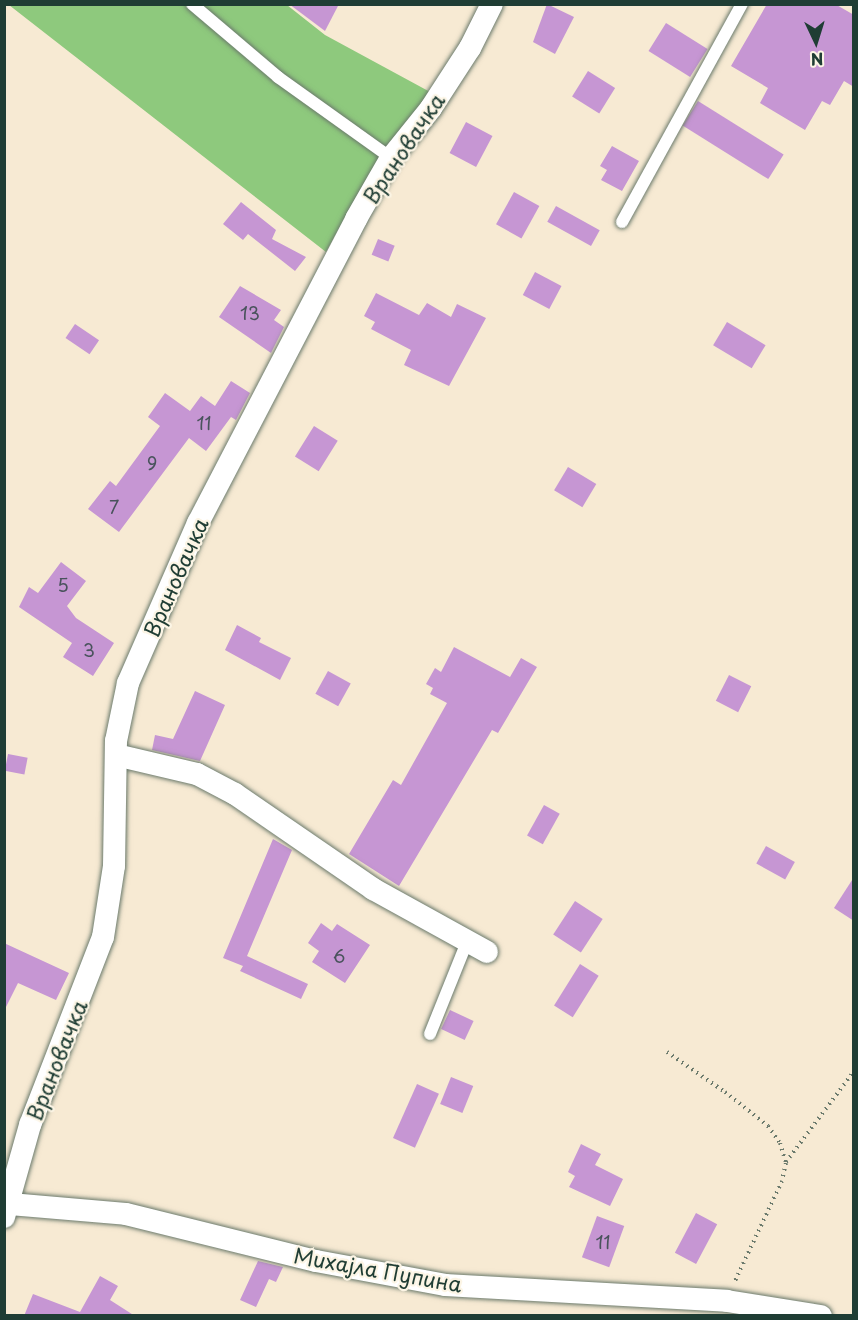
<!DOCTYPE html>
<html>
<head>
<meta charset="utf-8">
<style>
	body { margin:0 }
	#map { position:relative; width:858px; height:1320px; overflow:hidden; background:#f7ead3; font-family:"Playpen Sans",sans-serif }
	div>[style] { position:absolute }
	.green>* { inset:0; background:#8ec97d }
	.building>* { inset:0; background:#c696d3; transform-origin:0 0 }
	.path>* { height:4px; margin-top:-2px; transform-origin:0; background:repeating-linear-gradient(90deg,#6b7a6c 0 1.5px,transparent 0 6px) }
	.roads { filter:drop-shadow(0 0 2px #6b7a6c) drop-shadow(0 0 2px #6b7a6c) }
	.service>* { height:12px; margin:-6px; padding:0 6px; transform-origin:6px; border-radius:6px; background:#fff }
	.minor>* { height:22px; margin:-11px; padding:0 11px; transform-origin:11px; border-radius:11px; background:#fff }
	span { translate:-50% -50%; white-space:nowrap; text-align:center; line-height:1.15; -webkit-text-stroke:4.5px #fcf5e5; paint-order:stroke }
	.number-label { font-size:18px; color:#49535c }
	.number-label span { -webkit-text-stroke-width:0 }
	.street-label { font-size:21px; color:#1f3d34 }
	.frame { position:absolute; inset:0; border:6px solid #1f3d34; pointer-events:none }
	.north { position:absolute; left:786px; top:12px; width:60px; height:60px; -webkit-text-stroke:4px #fcf5e5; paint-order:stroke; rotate:176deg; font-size:16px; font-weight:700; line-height:24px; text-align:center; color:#1f3d34 }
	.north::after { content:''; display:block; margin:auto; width:21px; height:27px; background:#1f3d34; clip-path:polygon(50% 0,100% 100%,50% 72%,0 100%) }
</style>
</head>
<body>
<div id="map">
	<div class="green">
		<div style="clip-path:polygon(9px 5px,287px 5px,325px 35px,432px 93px,370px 172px,326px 252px)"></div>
	</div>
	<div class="building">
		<div style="clip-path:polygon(289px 4px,339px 4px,325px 31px)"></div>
		<div style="clip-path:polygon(547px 4px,574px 17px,555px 54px,533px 42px)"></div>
		<div style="clip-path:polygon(767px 4px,835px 4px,854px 15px,854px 87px,844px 81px,830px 105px,822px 101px,805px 130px,760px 103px,768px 88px,731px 66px)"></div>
		<div style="left:666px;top:23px;width:49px;height:33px;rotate:32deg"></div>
		<div style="left:588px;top:71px;width:32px;height:30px;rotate:32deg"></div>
		<div style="left:698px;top:101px;width:101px;height:29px;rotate:32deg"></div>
		<div style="left:466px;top:122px;width:30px;height:35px;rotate:28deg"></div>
		<div style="clip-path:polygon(612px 146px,639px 161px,622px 191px,601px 180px,607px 170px,600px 166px)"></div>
		<div style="left:514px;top:192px;width:29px;height:37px;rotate:29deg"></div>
		<div style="clip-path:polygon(241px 202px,276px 230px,272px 239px,306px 257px,295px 271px,248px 234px,243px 240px,223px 224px)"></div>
		<div style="left:556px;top:206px;width:50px;height:18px;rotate:29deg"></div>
		<div style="left:378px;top:239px;width:18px;height:17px;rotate:22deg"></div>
		<div style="left:535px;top:272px;width:30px;height:26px;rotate:28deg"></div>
		<div style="clip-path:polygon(240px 286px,281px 310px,274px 320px,284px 327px,271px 353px,219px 317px)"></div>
		<div style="clip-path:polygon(376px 293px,419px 315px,427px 303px,451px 317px,457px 304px,486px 318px,449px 386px,404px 365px,411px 350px,371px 329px,375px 322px,364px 316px)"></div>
		<div style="left:727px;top:322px;width:45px;height:27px;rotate:31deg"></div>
		<div style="left:75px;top:324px;width:29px;height:17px;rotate:34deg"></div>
		<div style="clip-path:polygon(231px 381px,250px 393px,236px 420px,231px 417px,206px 451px,189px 438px,119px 532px,88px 509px,110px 481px,116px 486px,160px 426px,148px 417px,165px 393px,190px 411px,201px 396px,215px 406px)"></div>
		<div style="left:314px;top:426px;width:28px;height:36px;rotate:32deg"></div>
		<div style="left:568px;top:467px;width:33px;height:27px;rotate:31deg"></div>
		<div style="clip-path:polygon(61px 562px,86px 581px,67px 606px,76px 618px,114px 643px,93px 676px,63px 657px,72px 643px,19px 607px,29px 587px,38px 593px)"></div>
		<div style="clip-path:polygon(237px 625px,261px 638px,259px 642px,291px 658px,280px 680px,225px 650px)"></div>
		<div style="clip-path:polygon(454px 647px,510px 677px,521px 658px,537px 667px,498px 733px,492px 730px,399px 886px,349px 854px,393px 780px,401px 785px,447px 703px,430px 694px,433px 688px,426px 684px,435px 668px,441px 672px)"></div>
		<div style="left:328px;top:671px;width:26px;height:26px;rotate:29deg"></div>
		<div style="left:729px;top:675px;width:25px;height:29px;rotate:27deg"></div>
		<div style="clip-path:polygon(195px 691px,225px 705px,200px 761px,152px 750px,155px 735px,173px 739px)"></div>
		<div style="left:8px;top:754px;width:20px;height:17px;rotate:11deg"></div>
		<div style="left:544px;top:805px;width:18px;height:35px;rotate:29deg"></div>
		<div style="clip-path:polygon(273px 839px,292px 850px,247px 956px,308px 984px,301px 999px,240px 971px,243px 966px,223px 958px)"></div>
		<div style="left:766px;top:846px;width:33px;height:20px;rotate:29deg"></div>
		<div style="clip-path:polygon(854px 877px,854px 921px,834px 908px)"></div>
		<div style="left:575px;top:901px;width:33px;height:40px;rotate:33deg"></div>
		<div style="clip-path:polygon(321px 923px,332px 931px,337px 924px,370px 945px,345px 983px,312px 962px,319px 951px,308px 943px)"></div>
		<div style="clip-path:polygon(4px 943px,69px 973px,56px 1000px,18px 983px,4px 1011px)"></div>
		<div style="left:580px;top:964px;width:22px;height:49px;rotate:32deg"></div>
		<div style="left:450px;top:1010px;width:26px;height:21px;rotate:25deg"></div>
		<div style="left:451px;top:1077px;width:24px;height:29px;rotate:22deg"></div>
		<div style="left:417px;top:1084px;width:24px;height:59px;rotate:24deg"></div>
		<div style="clip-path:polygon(581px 1144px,601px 1154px,595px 1165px,623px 1179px,610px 1206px,569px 1187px,575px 1176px,568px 1172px)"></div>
		<div style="left:696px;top:1213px;width:24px;height:45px;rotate:28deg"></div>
		<div style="left:597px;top:1216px;width:29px;height:44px;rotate:20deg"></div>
		<div style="clip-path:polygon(258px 1261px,283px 1267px,276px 1282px,269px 1279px,256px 1307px,240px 1300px)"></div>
		<div style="clip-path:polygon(100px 1276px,118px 1286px,110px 1300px,135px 1316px,24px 1316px,33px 1294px,80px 1312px)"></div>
	</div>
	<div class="path">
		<div style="left:667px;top:1052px;width:70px;rotate:34.6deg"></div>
		<div style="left:725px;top:1092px;width:55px;rotate:38.3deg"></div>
		<div style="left:768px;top:1126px;width:21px;rotate:55deg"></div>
		<div style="left:780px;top:1143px;width:21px;rotate:73deg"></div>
		<div style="left:786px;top:1163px;width:18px;rotate:103deg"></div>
		<div style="left:782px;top:1181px;width:110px;rotate:115.2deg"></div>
		<div style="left:786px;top:1162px;width:114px;rotate:-53.2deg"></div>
	</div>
	<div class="roads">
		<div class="service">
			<div style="left:192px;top:4px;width:113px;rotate:40.3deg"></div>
			<div style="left:278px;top:77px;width:139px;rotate:35.6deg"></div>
			<div style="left:622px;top:222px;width:249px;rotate:-61.2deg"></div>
			<div style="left:430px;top:1034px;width:99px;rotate:-68.1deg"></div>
		</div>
		<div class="minor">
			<div style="left:116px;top:755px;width:83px;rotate:13.2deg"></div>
			<div style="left:197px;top:774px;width:43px;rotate:27.8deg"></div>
			<div style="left:235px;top:794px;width:168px;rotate:34.5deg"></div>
			<div style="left:373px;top:889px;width:130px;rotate:28.9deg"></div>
			<div style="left:10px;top:1204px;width:116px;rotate:4.9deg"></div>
			<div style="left:126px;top:1214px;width:196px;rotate:13.9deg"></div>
			<div style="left:316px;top:1261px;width:131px;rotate:10.5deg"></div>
			<div style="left:445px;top:1285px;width:282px;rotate:3.2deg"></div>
			<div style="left:727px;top:1301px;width:95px;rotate:9.1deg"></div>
			<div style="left:4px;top:1217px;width:96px;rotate:-74.2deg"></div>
			<div style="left:30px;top:1125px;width:202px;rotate:-68.8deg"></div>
			<div style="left:103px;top:937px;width:72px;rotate:-81.2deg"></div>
			<div style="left:114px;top:866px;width:125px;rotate:-89.1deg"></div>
			<div style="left:116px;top:741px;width:59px;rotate:-78.3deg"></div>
			<div style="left:128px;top:683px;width:175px;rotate:-66.4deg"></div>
			<div style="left:198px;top:523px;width:343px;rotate:-62.5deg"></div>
			<div style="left:356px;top:219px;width:70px;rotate:-60.2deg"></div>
			<div style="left:391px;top:158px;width:64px;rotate:-51.3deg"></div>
			<div style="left:431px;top:108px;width:72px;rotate:-57deg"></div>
			<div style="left:470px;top:48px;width:49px;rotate:-63.4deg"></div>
		</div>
	</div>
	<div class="number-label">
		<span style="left:250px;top:313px">13</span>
		<span style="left:204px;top:423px">11</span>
		<span style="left:152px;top:463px">9</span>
		<span style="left:114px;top:507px">7</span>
		<span style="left:63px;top:585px">5</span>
		<span style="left:89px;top:650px">3</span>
		<span style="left:339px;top:956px">6</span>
		<span style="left:603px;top:1242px">11</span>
	</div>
	<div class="street-label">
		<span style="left:403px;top:148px;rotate:-56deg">Врановачка</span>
		<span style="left:175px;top:577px;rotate:-66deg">Врановачка</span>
		<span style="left:56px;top:1060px;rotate:-68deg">Врановачка</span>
		<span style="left:378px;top:1269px;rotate:10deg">Михајла Пупина</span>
	</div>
	<div class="frame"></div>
	<div class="north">N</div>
</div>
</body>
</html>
